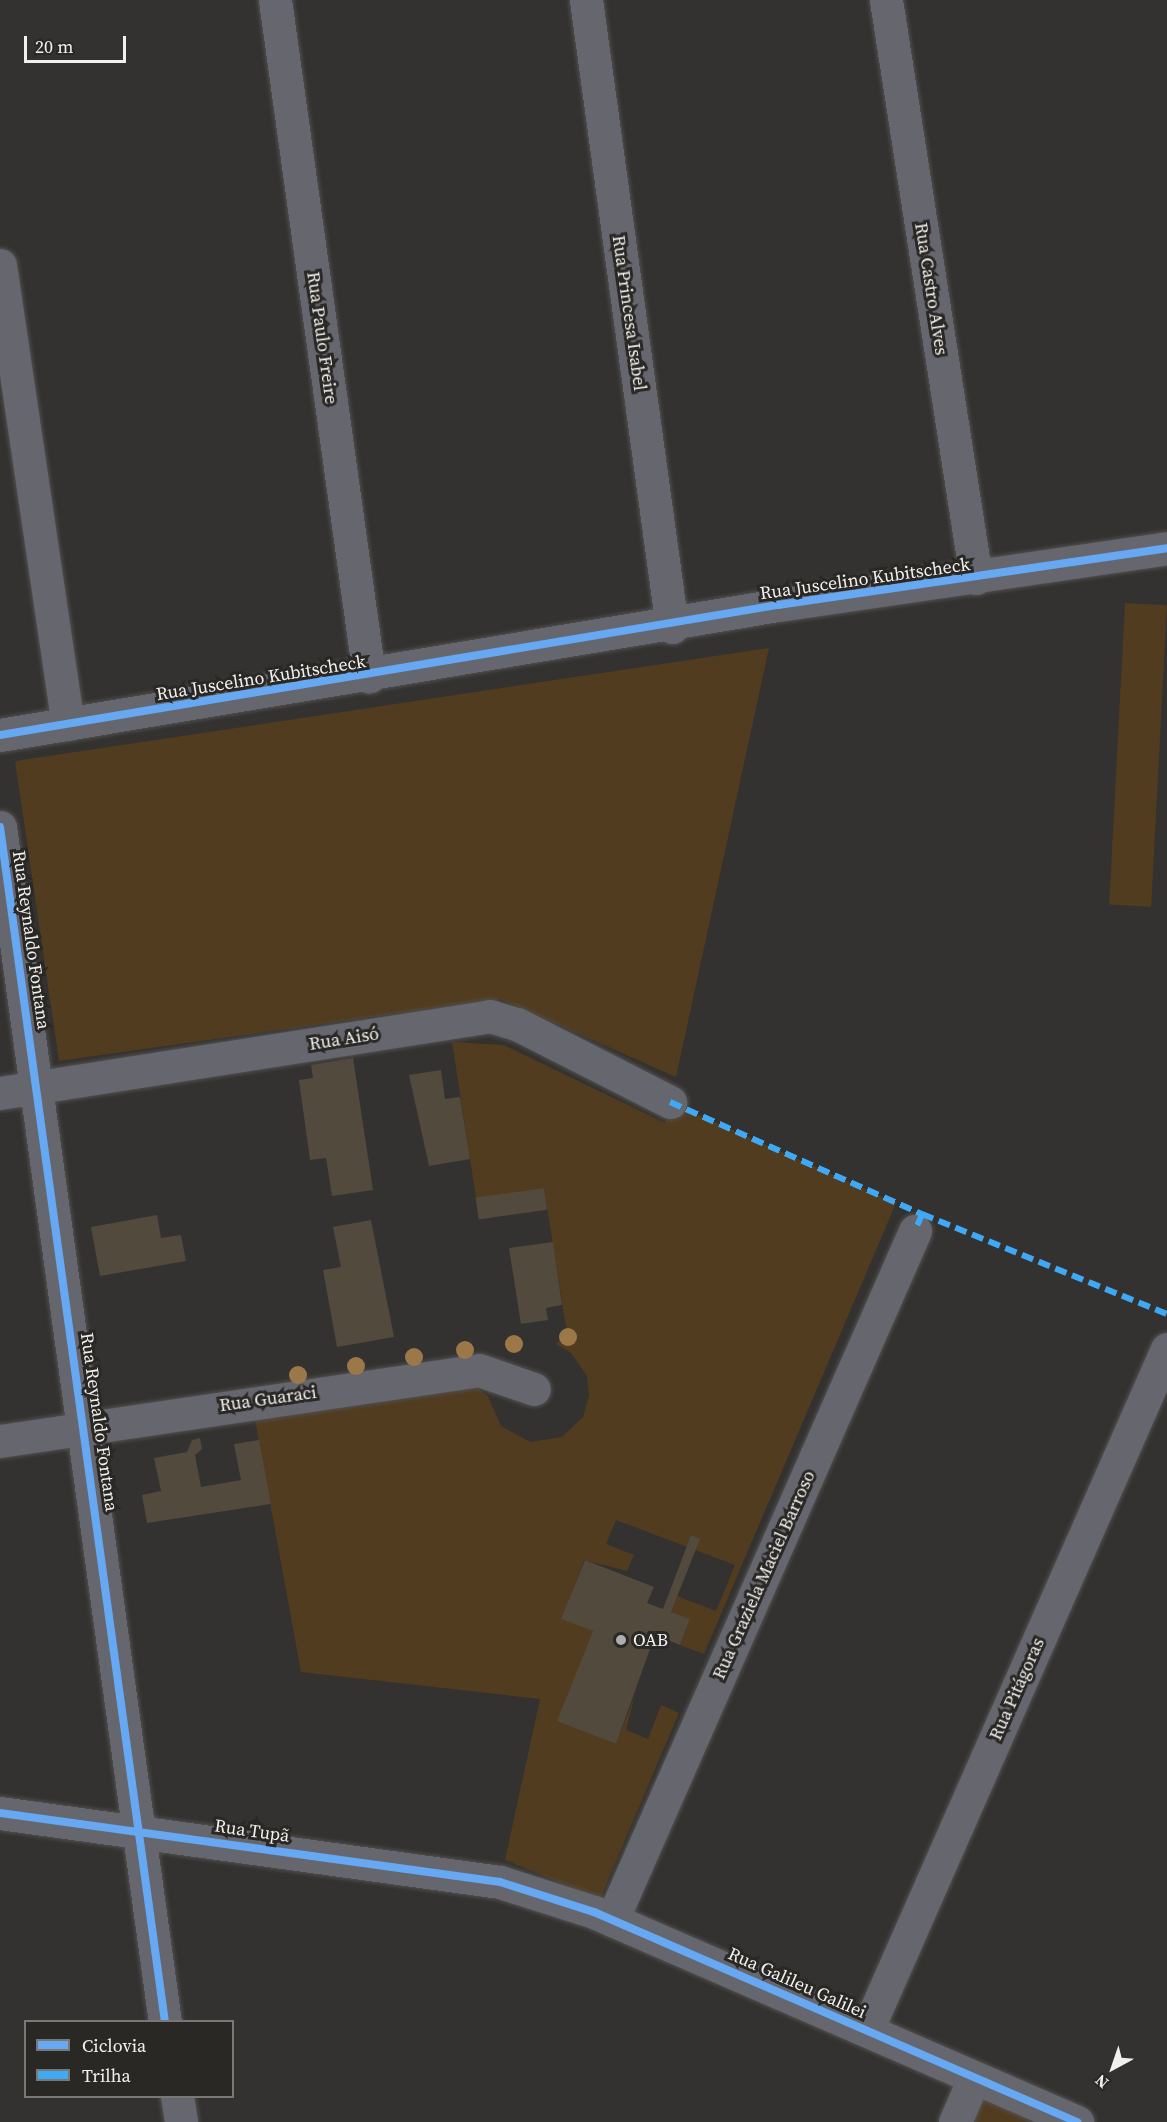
<!DOCTYPE html>
<html>
<head>
<meta charset="utf-8">
<style>
	body { margin:0 }
	#map { position:relative; width:1167px; height:2122px; overflow:hidden; background:#333230; font-family:"Source Serif 4",serif }
	div>[style] { position:absolute }
	.green>* { inset:0; background:#523c1f; transform-origin:0 0 }
	.building>* { inset:0; background:#524a3c; transform-origin:0 0 }
	.roads { filter:drop-shadow(0 0 2px #51504f) drop-shadow(0 0 2px #51504f) }
	.minor>* { height:33px; margin:-16.5px; padding:0 16.5px; transform-origin:16.5px; border-radius:16.5px; background:#66666e }
	.quiet>* { height:6px; margin-top:-3px; transform-origin:0; background:repeating-linear-gradient(90deg,#3fa9f5 0 12px,transparent 0 18px) }
	.cycleway>* { height:8px; margin:-4px; padding:0 4px; transform-origin:4px; border-radius:4px; background:#66a8f1 }
	.trees>* { width:18px; height:18px; margin:-9px; border-radius:50%; background:#9c7849 }
	.dots>* { width:16px; height:16px; translate:-50% -50%; box-sizing:border-box; border:3px solid #2a2825; border-radius:50% }
	span { translate:-50% -50%; white-space:nowrap; text-align:center; line-height:1.15; -webkit-text-stroke:6px #2a2825; paint-order:stroke }
	.street-label { font-size:18px; color:#f1f0ee }
	.poi-label { font-size:18px; color:#f1f0ee }
	.left { translate:0 -50%; text-align:left }
	.legend { position:absolute; left:24px; top:2020px; width:210px; height:78px; box-sizing:border-box; background:#2a2825; border:2px solid #7a7875; margin:0; padding:8px 10px; list-style:none; font-size:18px; color:#f1f0ee }
	.legend li { display:flex; align-items:center; gap:12px; height:30px }
	.legend b { width:30px; border:2px solid #7a7875 }
	.north { position:absolute; left:1083px; top:2038px; width:60px; height:60px; -webkit-text-stroke:4px #2a2825; paint-order:stroke; rotate:220deg; font-size:16px; font-weight:700; line-height:24px; text-align:center; color:#f1f0ee }
	.north::after { content:''; display:block; margin:auto; width:21px; height:27px; background:#f1f0ee; clip-path:polygon(50% 0,100% 100%,50% 72%,0 100%) }
	.scale { position:absolute; left:24px; top:36px; width:102px; height:27px; box-sizing:border-box; border:3px solid #f1f0ee; border-top:0; padding-left:8px; font-size:18px; line-height:21px; white-space:nowrap; color:#f1f0ee; -webkit-text-stroke:4px #2a2825; paint-order:stroke }
</style>
</head>
<body>
<div id="map">
	<div class="green">
		<div style="left:1125px;top:603px;width:42px;height:302px;rotate:3deg"></div>
		<div style="clip-path:polygon(769px 648px,676px 1077px,500px 999px,59px 1061px,15px 761px)"></div>
		<div style="clip-path:polygon(452px 1042px,504px 1045px,665px 1123px,670px 1102px,896px 1203px,704px 1654px,680px 1645px,690px 1619px,671px 1612px,677px 1596px,716px 1611px,735px 1565px,616px 1520px,606px 1544px,634px 1555px,627px 1571px,584px 1560px,562px 1619px,593px 1631px,558px 1721px,616px 1744px,635px 1695px,626px 1730px,648px 1739px,661px 1705px,679px 1713px,600px 1899px,505px 1860px,540px 1699px,301px 1672px,255px 1420px,475px 1386px,488px 1396px,501px 1426px,530px 1442px,562px 1437px,583px 1417px,589px 1396px,587px 1376px,571px 1353px,556px 1344px,567px 1333px,544px 1188px,476px 1198px)"></div>
		<div style="clip-path:polygon(974px 2078px,1077px 2122px,955px 2122px)"></div>
	</div>
	<div class="building">
		<div style="clip-path:polygon(353px 1058px,373px 1190px,332px 1196px,326px 1158px,310px 1160px,299px 1080px,313px 1078px,311px 1065px)"></div>
		<div style="clip-path:polygon(441px 1070px,445px 1099px,460px 1097px,470px 1159px,429px 1166px,409px 1075px)"></div>
		<div style="left:544px;top:1188px;width:22px;height:69px;rotate:82deg"></div>
		<div style="clip-path:polygon(157px 1215px,161px 1238px,181px 1235px,186px 1261px,100px 1276px,91px 1227px)"></div>
		<div style="clip-path:polygon(371px 1220px,394px 1337px,337px 1347px,323px 1270px,341px 1267px,333px 1227px)"></div>
		<div style="clip-path:polygon(553px 1242px,562px 1305px,546px 1308px,548px 1320px,521px 1324px,509px 1248px)"></div>
		<div style="clip-path:polygon(200px 1438px,202px 1449px,195px 1455px,201px 1487px,241px 1480px,234px 1444px,259px 1440px,271px 1504px,147px 1523px,142px 1495px,161px 1491px,154px 1458px,187px 1452px,192px 1440px)"></div>
		<div style="clip-path:polygon(691px 1535px,700px 1539px,671px 1612px,690px 1619px,680px 1645px,655px 1635px,616px 1744px,557px 1721px,593px 1631px,561px 1619px,585px 1560px,654px 1587px,647px 1603px,663px 1609px)"></div>
	</div>
	<div class="roads">
		<div class="minor">
			<div style="left:275px;top:0;width:683px;rotate:82.08deg"></div>
			<div style="left:586px;top:0;width:633px;rotate:82.19deg"></div>
			<div style="left:886px;top:0;width:585px;rotate:81.15deg"></div>
			<div style="left:0;top:265px;width:464px;rotate:81.6deg"></div>
			<div style="left:0;top:735px;width:789px;rotate:-9.49deg"></div>
			<div style="left:778px;top:605px;width:393px;rotate:-8.3deg"></div>
			<div style="left:0;top:827px;width:1206px;rotate:82.14deg"></div>
			<div style="left:0;top:1093px;width:496px;rotate:-8.9deg"></div>
			<div style="left:490px;top:1016px;width:28px;rotate:17deg"></div>
			<div style="left:517px;top:1024px;width:172px;rotate:27deg"></div>
			<div style="left:0;top:1441px;width:484px;rotate:-8.4deg"></div>
			<div style="left:479px;top:1370px;width:58px;rotate:19.1deg"></div>
			<div style="left:0;top:1813px;width:505px;rotate:7.86deg"></div>
			<div style="left:500px;top:1882px;width:99px;rotate:17.7deg"></div>
			<div style="left:594px;top:1912px;width:527px;rotate:23.5deg"></div>
			<div style="left:612px;top:1920px;width:753px;rotate:-66.26deg"></div>
			<div style="left:867px;top:2030px;width:744px;rotate:-66.23deg"></div>
			<div style="left:177px;top:2096px;width:26px;rotate:81deg"></div>
			<div style="left:955px;top:2122px;width:48px;rotate:-66.6deg"></div>
		</div>
	</div>
	<div class="quiet">
		<div style="left:670px;top:1102px;width:276px;rotate:24deg"></div>
		<div style="left:922px;top:1214px;width:18px;rotate:112deg"></div>
		<div style="left:922px;top:1214px;width:265px;rotate:22.2deg"></div>
	</div>
	<div class="cycleway">
		<div style="left:0;top:735px;width:789px;rotate:-9.49deg"></div>
		<div style="left:778px;top:605px;width:393px;rotate:-8.3deg"></div>
		<div style="left:0;top:827px;width:1206px;rotate:82.14deg"></div>
		<div style="left:0;top:1813px;width:505px;rotate:7.86deg"></div>
		<div style="left:500px;top:1882px;width:99px;rotate:17.7deg"></div>
		<div style="left:594px;top:1912px;width:527px;rotate:23.5deg"></div>
	</div>
	<div class="trees">
		<div style="left:568px;top:1337px"></div>
		<div style="left:514px;top:1344px"></div>
		<div style="left:465px;top:1350px"></div>
		<div style="left:414px;top:1357px"></div>
		<div style="left:356px;top:1366px"></div>
		<div style="left:298px;top:1375px"></div>
	</div>
	<div class="dots">
		<div style="left:621px;top:1640px;background:#aeaeac"></div>
	</div>
	<div class="street-label">
		<span style="left:931px;top:289px;rotate:81deg">Rua Castro Alves</span>
		<span style="left:629px;top:313px;rotate:82deg">Rua Princesa Isabel</span>
		<span style="left:322px;top:338px;rotate:82deg">Rua Paulo Freire</span>
		<span style="left:865px;top:579px;rotate:-8deg">Rua Juscelino Kubitscheck</span>
		<span style="left:261px;top:678px;rotate:-9deg">Rua Juscelino Kubitscheck</span>
		<span style="left:31px;top:940px;rotate:82deg">Rua Reynaldo Fontana</span>
		<span style="left:344px;top:1039px;rotate:-9deg">Rua Aisó</span>
		<span style="left:268px;top:1399px;rotate:-8deg">Rua Guaraci</span>
		<span style="left:99px;top:1422px;rotate:82deg">Rua Reynaldo Fontana</span>
		<span style="left:764px;top:1575px;rotate:-66deg">Rua Graziela Maciel Barroso</span>
		<span style="left:1017px;top:1689px;rotate:-66deg">Rua Pitágoras</span>
		<span style="left:252px;top:1831px;rotate:8deg">Rua Tupã</span>
		<span style="left:797px;top:1983px;rotate:24deg">Rua Galileu Galilei</span>
	</div>
	<div class="poi-label">
		<span class="left" style="left:633px;top:1640px">OAB</span>
	</div>
	<ul class="legend">
	<li><b style="height:8px;background:#66a8f1"></b>Ciclovia</li>
	<li><b style="height:8px;background:#3fa9f5"></b>Trilha</li>
	</ul>
	<div class="north">N</div>
	<div class="scale">20 m</div>
</div>
</body>
</html>
